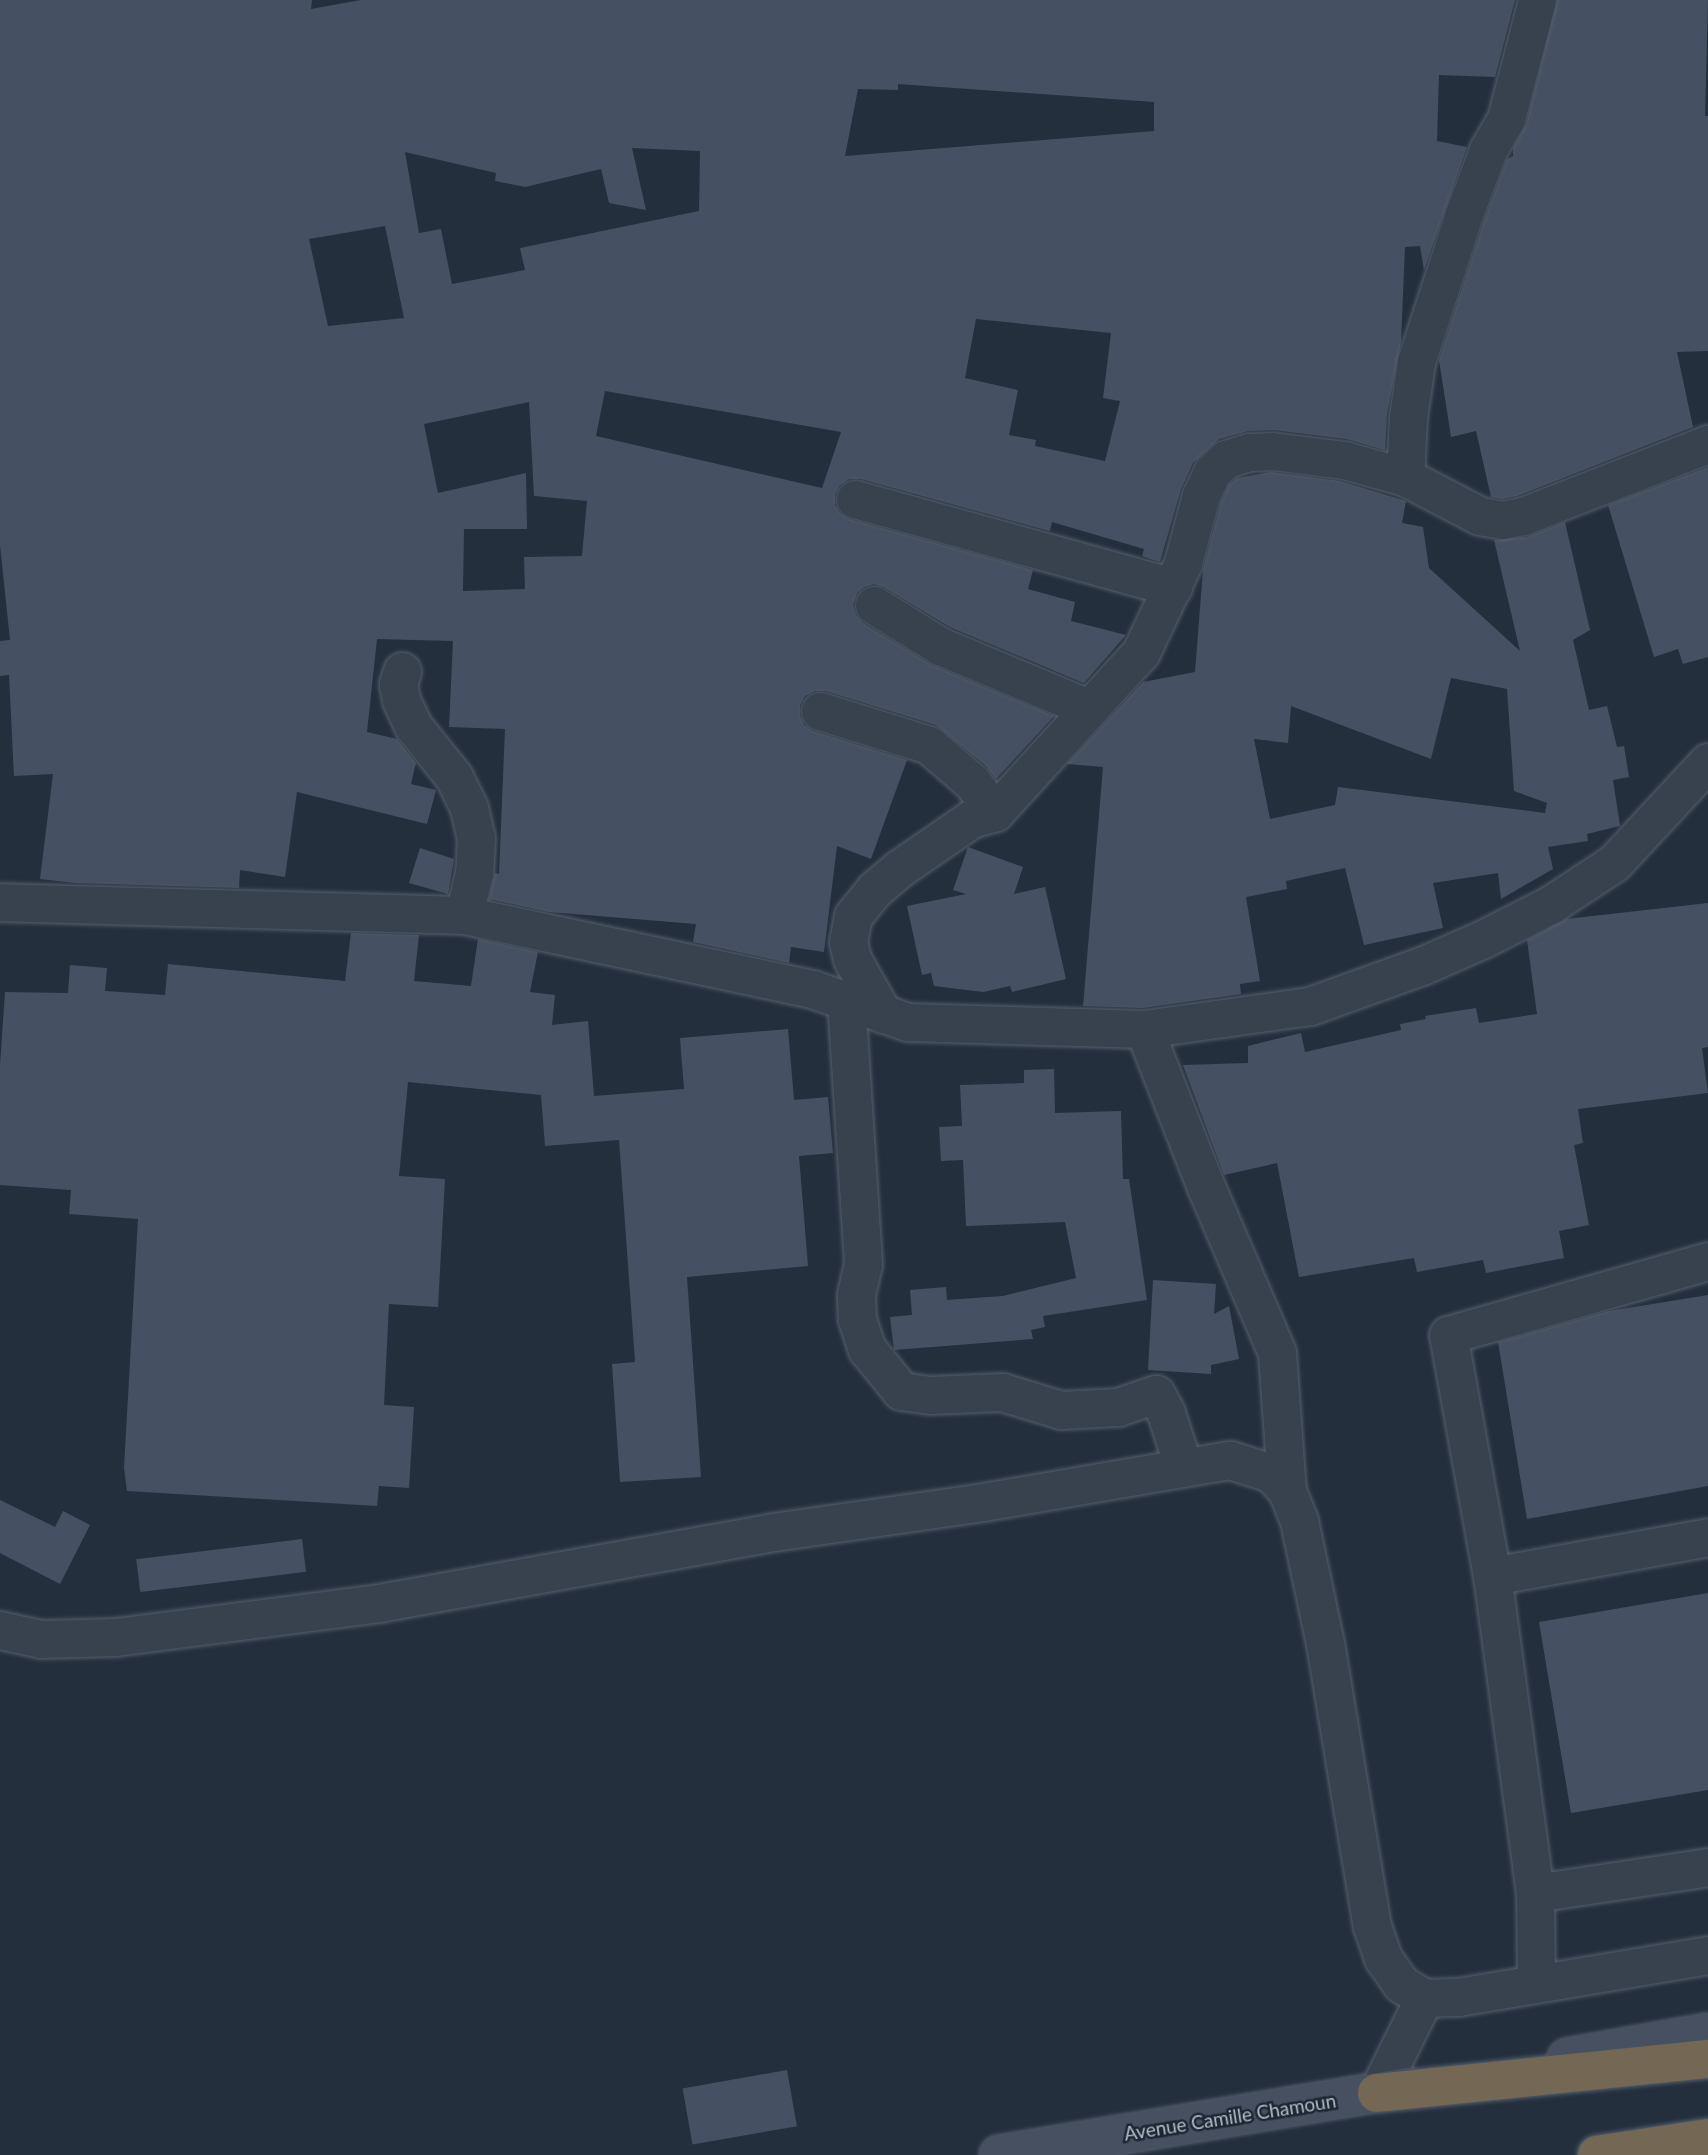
<!DOCTYPE html>
<html>
<head>
<meta charset="utf-8">
<style>
	body { margin:0 }
	#map { position:relative; width:1708px; height:2155px; overflow:hidden; background:#242f3e; font-family:Lato,sans-serif }
	div>[style] { position:absolute }
	.building>* { inset:0; background:#455162; transform-origin:0 0 }
	.roads { filter:drop-shadow(0 0 2px #565f6c) drop-shadow(0 0 2px #565f6c) }
	.street>* { height:37px; margin:-18.5px; padding:0 18.5px; transform-origin:18.5px; border-radius:18.5px; background:#38414e }
	.secondary>* { height:38px; margin:-19px; padding:0 19px; transform-origin:19px; border-radius:19px; background:#465061 }
	.highway>* { height:38px; margin:-19px; padding:0 19px; transform-origin:19px; border-radius:19px; background:#746855 }
	span { translate:-50% -50%; white-space:nowrap; text-align:center; line-height:1.15; -webkit-text-stroke:5px #1d2633; paint-order:stroke }
	.street-label { font-size:19px; color:#b4bcc9 }
</style>
</head>
<body>
<div id="map">
	<div class="building">
		<div style="clip-path:polygon(evenodd,0 0,312px 0,311px 9px,361px 0,1515px 0,1495px 77px,1439px 75px,1437px 141px,1467px 147px,1424px 270px,1420px 246px,1405px 247px,1401px 342px,1387px 414px,1385px 450px,1347px 439px,1274px 430px,1248px 431px,1219px 439px,1193px 463px,1181px 489px,1160px 562px,1142px 556px,1144px 549px,1052px 522px,1050px 531px,861px 479px,849px 479px,840px 485px,835px 494px,835px 505px,840px 513px,849px 519px,1033px 570px,1028px 589px,1075px 602px,1071px 621px,1126px 635px,1084px 683px,950px 627px,884px 587px,874px 584px,864px 587px,857px 593px,853px 605px,856px 615px,863px 623px,932px 665px,1054px 716px,996px 779px,986px 766px,936px 725px,826px 691px,815px 691px,805px 696px,800px 705px,800px 716px,804px 725px,813px 731px,907px 760px,871px 859px,837px 846px,824px 952px,791px 947px,789px 963px,693px 942px,696px 924px,549px 912px,489px 899px,495px 873px,499px 874px,505px 729px,449px 727px,453px 641px,377px 639px,367px 732px,397px 739px,416px 763px,411px 784px,436px 790px,427px 824px,297px 792px,285px 877px,240px 870px,239px 888px,75px 883px,40px 879px,53px 774px,14px 776px,9px 675px,0 676px,0 641px,10px 640px,0 545px,0 0,898px 84px,1154px 102px,1154px 131px,845px 156px,858px 89px,898px 90px,898px 84px,0 0,632px 148px,700px 151px,699px 211px,520px 248px,525px 270px,452px 284px,441px 229px,419px 233px,405px 152px,496px 173px,495px 181px,525px 187px,601px 169px,609px 203px,646px 210px,632px 148px,0 0,385px 226px,404px 318px,328px 326px,309px 239px,385px 226px,0 0,976px 319px,1111px 333px,1103px 398px,1120px 401px,1105px 461px,1035px 446px,1036px 440px,1009px 435px,1018px 390px,965px 378px,976px 319px,0 0,605px 391px,841px 432px,822px 488px,596px 436px,605px 391px,0 0,529px 402px,534px 496px,587px 501px,582px 556px,524px 557px,525px 589px,463px 591px,464px 529px,527px 529px,526px 473px,438px 493px,424px 424px,529px 402px)"></div>
		<div style="clip-path:polygon(1557px 0,1708px 0,1705px 116px,1708px 116px,1708px 351px,1677px 352px,1693px 427px,1517px 496px,1502px 499px,1491px 497px,1476px 431px,1451px 437px,1439px 360px,1484px 221px,1507px 159px,1513px 156px,1513px 148px,1526px 125px)"></div>
		<div style="clip-path:polygon(1708px 467px,1708px 657px,1683px 664px,1678px 649px,1654px 657px,1608px 505px)"></div>
		<div style="clip-path:polygon(evenodd,1271px 472px,1340px 481px,1406px 501px,1402px 523px,1423px 527px,1429px 568px,1520px 651px,1494px 540px,1527px 537px,1565px 522px,1590px 630px,1573px 640px,1589px 710px,1607px 706px,1617px 747px,1624px 746px,1629px 777px,1613px 780px,1620px 826px,1587px 834px,1588px 841px,1548px 847px,1553px 869px,1501px 899px,1498px 873px,1433px 883px,1443px 928px,1364px 945px,1345px 868px,1286px 881px,1287px 889px,1246px 897px,1260px 981px,1240px 984px,1241px 994px,1143px 1008px,1083px 1006px,1103px 767px,1067px 764px,1143px 682px,1195px 672px,1203px 570px,1221px 502px,1229px 485px,1237px 478px,1271px 472px,1451px 678px,1507px 689px,1514px 791px,1547px 803px,1545px 813px,1338px 787px,1335px 805px,1270px 819px,1254px 739px,1288px 743px,1291px 706px,1431px 759px,1451px 678px)"></div>
		<div style="clip-path:polygon(968px 847px,1023px 867px,1014px 894px,1045px 887px,1066px 979px,1012px 992px,1010px 986px,983px 992px,934px 986px,931px 973px,922px 975px,907px 906px,966px 894px,953px 890px)"></div>
		<div style="clip-path:polygon(420px 848px,454px 859px,448px 894px,409px 883px)"></div>
		<div style="clip-path:polygon(1708px 903px,1708px 1047px,1702px 1048px,1708px 1093px,1578px 1109px,1583px 1143px,1574px 1145px,1589px 1225px,1559px 1231px,1564px 1258px,1486px 1273px,1483px 1260px,1417px 1272px,1414px 1258px,1299px 1277px,1277px 1163px,1224px 1175px,1183px 1065px,1248px 1063px,1248px 1046px,1301px 1033px,1305px 1052px,1401px 1030px,1400px 1024px,1426px 1019px,1425px 1016px,1476px 1008px,1479px 1023px,1537px 1014px,1527px 940px,1566px 919px)"></div>
		<div style="clip-path:polygon(351px 933px,419px 935px,414px 981px,471px 986px,478px 939px,538px 952px,530px 992px,555px 995px,552px 1025px,588px 1021px,594px 1096px,684px 1089px,680px 1038px,788px 1029px,794px 1100px,828px 1097px,833px 1153px,799px 1156px,808px 1266px,687px 1277px,701px 1477px,620px 1482px,612px 1364px,635px 1362px,619px 1140px,545px 1146px,541px 1095px,408px 1082px,399px 1176px,445px 1179px,438px 1307px,389px 1304px,384px 1405px,414px 1407px,409px 1488px,379px 1486px,377px 1506px,127px 1491px,124px 1468px,138px 1219px,69px 1214px,71px 1190px,0 1185px,0 1065px,5px 992px,68px 993px,70px 965px,107px 968px,105px 991px,165px 995px,168px 964px,345px 981px)"></div>
		<div style="clip-path:polygon(1054px 1069px,1055px 1113px,1121px 1111px,1123px 1179px,1129px 1179px,1147px 1300px,1043px 1316px,1045px 1327px,1031px 1330px,1033px 1339px,894px 1350px,890px 1317px,912px 1315px,910px 1290px,946px 1287px,947px 1300px,1003px 1296px,1076px 1278px,1065px 1222px,966px 1226px,963px 1160px,941px 1161px,939px 1127px,962px 1126px,960px 1085px,1024px 1083px,1024px 1070px)"></div>
		<div style="clip-path:polygon(1153px 1280px,1216px 1284px,1214px 1314px,1229px 1306px,1239px 1359px,1211px 1365px,1211px 1374px,1148px 1370px)"></div>
		<div style="clip-path:polygon(1708px 1295px,1708px 1486px,1527px 1519px,1498px 1342px,1609px 1311px)"></div>
		<div style="clip-path:polygon(0 1500px,55px 1527px,63px 1511px,90px 1525px,60px 1584px,0 1553px)"></div>
		<div style="left:302px;top:1539px;width:33px;height:167px;rotate:83deg"></div>
		<div style="clip-path:polygon(1708px 1593px,1708px 1790px,1571px 1813px,1539px 1622px)"></div>
		<div style="left:787px;top:2070px;width:57px;height:106px;rotate:80deg"></div>
	</div>
	<div class="roads">
		<div class="street">
			<div style="left:1405px;top:477px;width:60px;rotate:-87.1deg"></div>
			<div style="left:1408px;top:417px;width:56px;rotate:-81.7deg"></div>
			<div style="left:1416px;top:362px;width:156px;rotate:-72deg"></div>
			<div style="left:1464px;top:214px;width:68px;rotate:-69.4deg"></div>
			<div style="left:1488px;top:150px;width:36px;rotate:-60deg"></div>
			<div style="left:1506px;top:119px;width:123px;rotate:-75.4deg"></div>
			<div style="left:855px;top:499px;width:330px;rotate:15.5deg"></div>
			<div style="left:874px;top:605px;width:78px;rotate:31.8deg"></div>
			<div style="left:940px;top:646px;width:160px;rotate:22.7deg"></div>
			<div style="left:402px;top:671px;width:14px;rotate:107deg"></div>
			<div style="left:398px;top:684px;width:16px;rotate:79deg"></div>
			<div style="left:401px;top:700px;width:29px;rotate:65deg"></div>
			<div style="left:413px;top:726px;width:65px;rotate:51.2deg"></div>
			<div style="left:454px;top:777px;width:34px;rotate:64deg"></div>
			<div style="left:469px;top:808px;width:31px;rotate:77deg"></div>
			<div style="left:476px;top:838px;width:35px;rotate:93deg"></div>
			<div style="left:474px;top:873px;width:43px;rotate:103.4deg"></div>
			<div style="left:820px;top:711px;width:114px;rotate:17.3deg"></div>
			<div style="left:929px;top:745px;width:57px;rotate:40.7deg"></div>
			<div style="left:972px;top:782px;width:38px;rotate:53deg"></div>
			<div style="left:0;top:902px;width:464px;rotate:1.6deg"></div>
			<div style="left:464px;top:915px;width:356px;rotate:12deg"></div>
			<div style="left:812px;top:989px;width:102px;rotate:19deg"></div>
			<div style="left:908px;top:1022px;width:236px;rotate:1.7deg"></div>
			<div style="left:1144px;top:1029px;width:168px;rotate:-7.9deg"></div>
			<div style="left:1310px;top:1006px;width:121px;rotate:-19.8deg"></div>
			<div style="left:1424px;top:965px;width:64px;rotate:-23.8deg"></div>
			<div style="left:1483px;top:939px;width:75px;rotate:-26.9deg"></div>
			<div style="left:1550px;top:905px;width:77px;rotate:-33.3deg"></div>
			<div style="left:1614px;top:863px;width:138px;rotate:-47.1deg"></div>
			<div style="left:846px;top:1000px;width:265px;rotate:86.3deg"></div>
			<div style="left:863px;top:1264px;width:32px;rotate:103deg"></div>
			<div style="left:856px;top:1295px;width:24px;rotate:88deg"></div>
			<div style="left:857px;top:1319px;width:32px;rotate:72deg"></div>
			<div style="left:867px;top:1349px;width:54px;rotate:51deg"></div>
			<div style="left:901px;top:1391px;width:29px;rotate:8deg"></div>
			<div style="left:930px;top:1395px;width:72px;rotate:-2.4deg"></div>
			<div style="left:1002px;top:1392px;width:62px;rotate:17deg"></div>
			<div style="left:1061px;top:1410px;width:57px;rotate:-3deg"></div>
			<div style="left:1118px;top:1407px;width:40px;rotate:-18.9deg"></div>
			<div style="left:1156px;top:1394px;width:21px;rotate:62deg"></div>
			<div style="left:1166px;top:1413px;width:56px;rotate:72.2deg"></div>
			<div style="left:883px;top:1014px;width:63px;rotate:-119.4deg"></div>
			<div style="left:852px;top:959px;width:17px;rotate:-103deg"></div>
			<div style="left:848px;top:942px;width:26px;rotate:-79deg"></div>
			<div style="left:853px;top:916px;width:35px;rotate:-51deg"></div>
			<div style="left:875px;top:889px;width:33px;rotate:-40deg"></div>
			<div style="left:900px;top:868px;width:86px;rotate:-34.6deg"></div>
			<div style="left:971px;top:819px;width:25px;rotate:-16deg"></div>
			<div style="left:995px;top:812px;width:217px;rotate:-47.6deg"></div>
			<div style="left:1141px;top:652px;width:98px;rotate:-64.7deg"></div>
			<div style="left:1183px;top:563px;width:70px;rotate:-75.2deg"></div>
			<div style="left:1201px;top:495px;width:25px;rotate:-64deg"></div>
			<div style="left:1212px;top:472px;width:19px;rotate:-43deg"></div>
			<div style="left:1226px;top:459px;width:24px;rotate:-17deg"></div>
			<div style="left:1249px;top:452px;width:23px;rotate:-2deg"></div>
			<div style="left:1272px;top:451px;width:73px;rotate:7.1deg"></div>
			<div style="left:1344px;top:460px;width:63px;rotate:15.6deg"></div>
			<div style="left:1405px;top:477px;width:85px;rotate:27.5deg"></div>
			<div style="left:1480px;top:516px;width:22px;rotate:10deg"></div>
			<div style="left:1502px;top:520px;width:21px;rotate:-11deg"></div>
			<div style="left:1523px;top:516px;width:199px;rotate:-21.3deg"></div>
			<div style="left:1144px;top:1029px;width:170px;rotate:68.6deg"></div>
			<div style="left:1206px;top:1187px;width:181px;rotate:66.8deg"></div>
			<div style="left:1277px;top:1353px;width:138px;rotate:85.9deg"></div>
			<div style="left:1492px;top:1576px;width:219px;rotate:-10.2deg"></div>
			<div style="left:0;top:1630px;width:42px;rotate:12.4deg"></div>
			<div style="left:41px;top:1639px;width:74px;rotate:-1.5deg"></div>
			<div style="left:115px;top:1637px;width:266px;rotate:-7.3deg"></div>
			<div style="left:379px;top:1603px;width:400px;rotate:-10.2deg"></div>
			<div style="left:773px;top:1532px;width:212px;rotate:-8.1deg"></div>
			<div style="left:983px;top:1502px;width:251px;rotate:-9.7deg"></div>
			<div style="left:1230px;top:1460px;width:43px;rotate:17.6deg"></div>
			<div style="left:1271px;top:1473px;width:24px;rotate:48deg"></div>
			<div style="left:1287px;top:1491px;width:32px;rotate:68deg"></div>
			<div style="left:1299px;top:1521px;width:125px;rotate:78deg"></div>
			<div style="left:1325px;top:1643px;width:287px;rotate:80.6deg"></div>
			<div style="left:1372px;top:1926px;width:34px;rotate:71deg"></div>
			<div style="left:1383px;top:1958px;width:32px;rotate:55deg"></div>
			<div style="left:1401px;top:1984px;width:27px;rotate:31deg"></div>
			<div style="left:1424px;top:1998px;width:34px;rotate:-2deg"></div>
			<div style="left:1458px;top:1997px;width:254px;rotate:-9.5deg"></div>
			<div style="left:1535px;top:1893px;width:175px;rotate:-8.5deg"></div>
			<div style="left:1536px;top:1983px;width:90px;rotate:-90.6deg"></div>
			<div style="left:1535px;top:1893px;width:320px;rotate:-97.7deg"></div>
			<div style="left:1492px;top:1576px;width:245px;rotate:-100.3deg"></div>
			<div style="left:1448px;top:1335px;width:270px;rotate:-15.9deg"></div>
			<div style="left:1377px;top:2093px;width:106px;rotate:-63.7deg"></div>
		</div>
		<div class="secondary">
			<div style="left:1567px;top:2058px;width:143px;rotate:-10.1deg"></div>
			<div style="left:999px;top:2155px;width:415px;rotate:-9.4deg"></div>
		</div>
		<div class="highway">
			<div style="left:1377px;top:2093px;width:333px;rotate:-5.9deg"></div>
			<div style="left:1597px;top:2155px;width:112px;rotate:-8.7deg"></div>
		</div>
	</div>
	<div class="street-label">
		<span style="left:1230px;top:2117px;rotate:-9deg">Avenue Camille Chamoun</span>
	</div>
</div>
</body>
</html>
